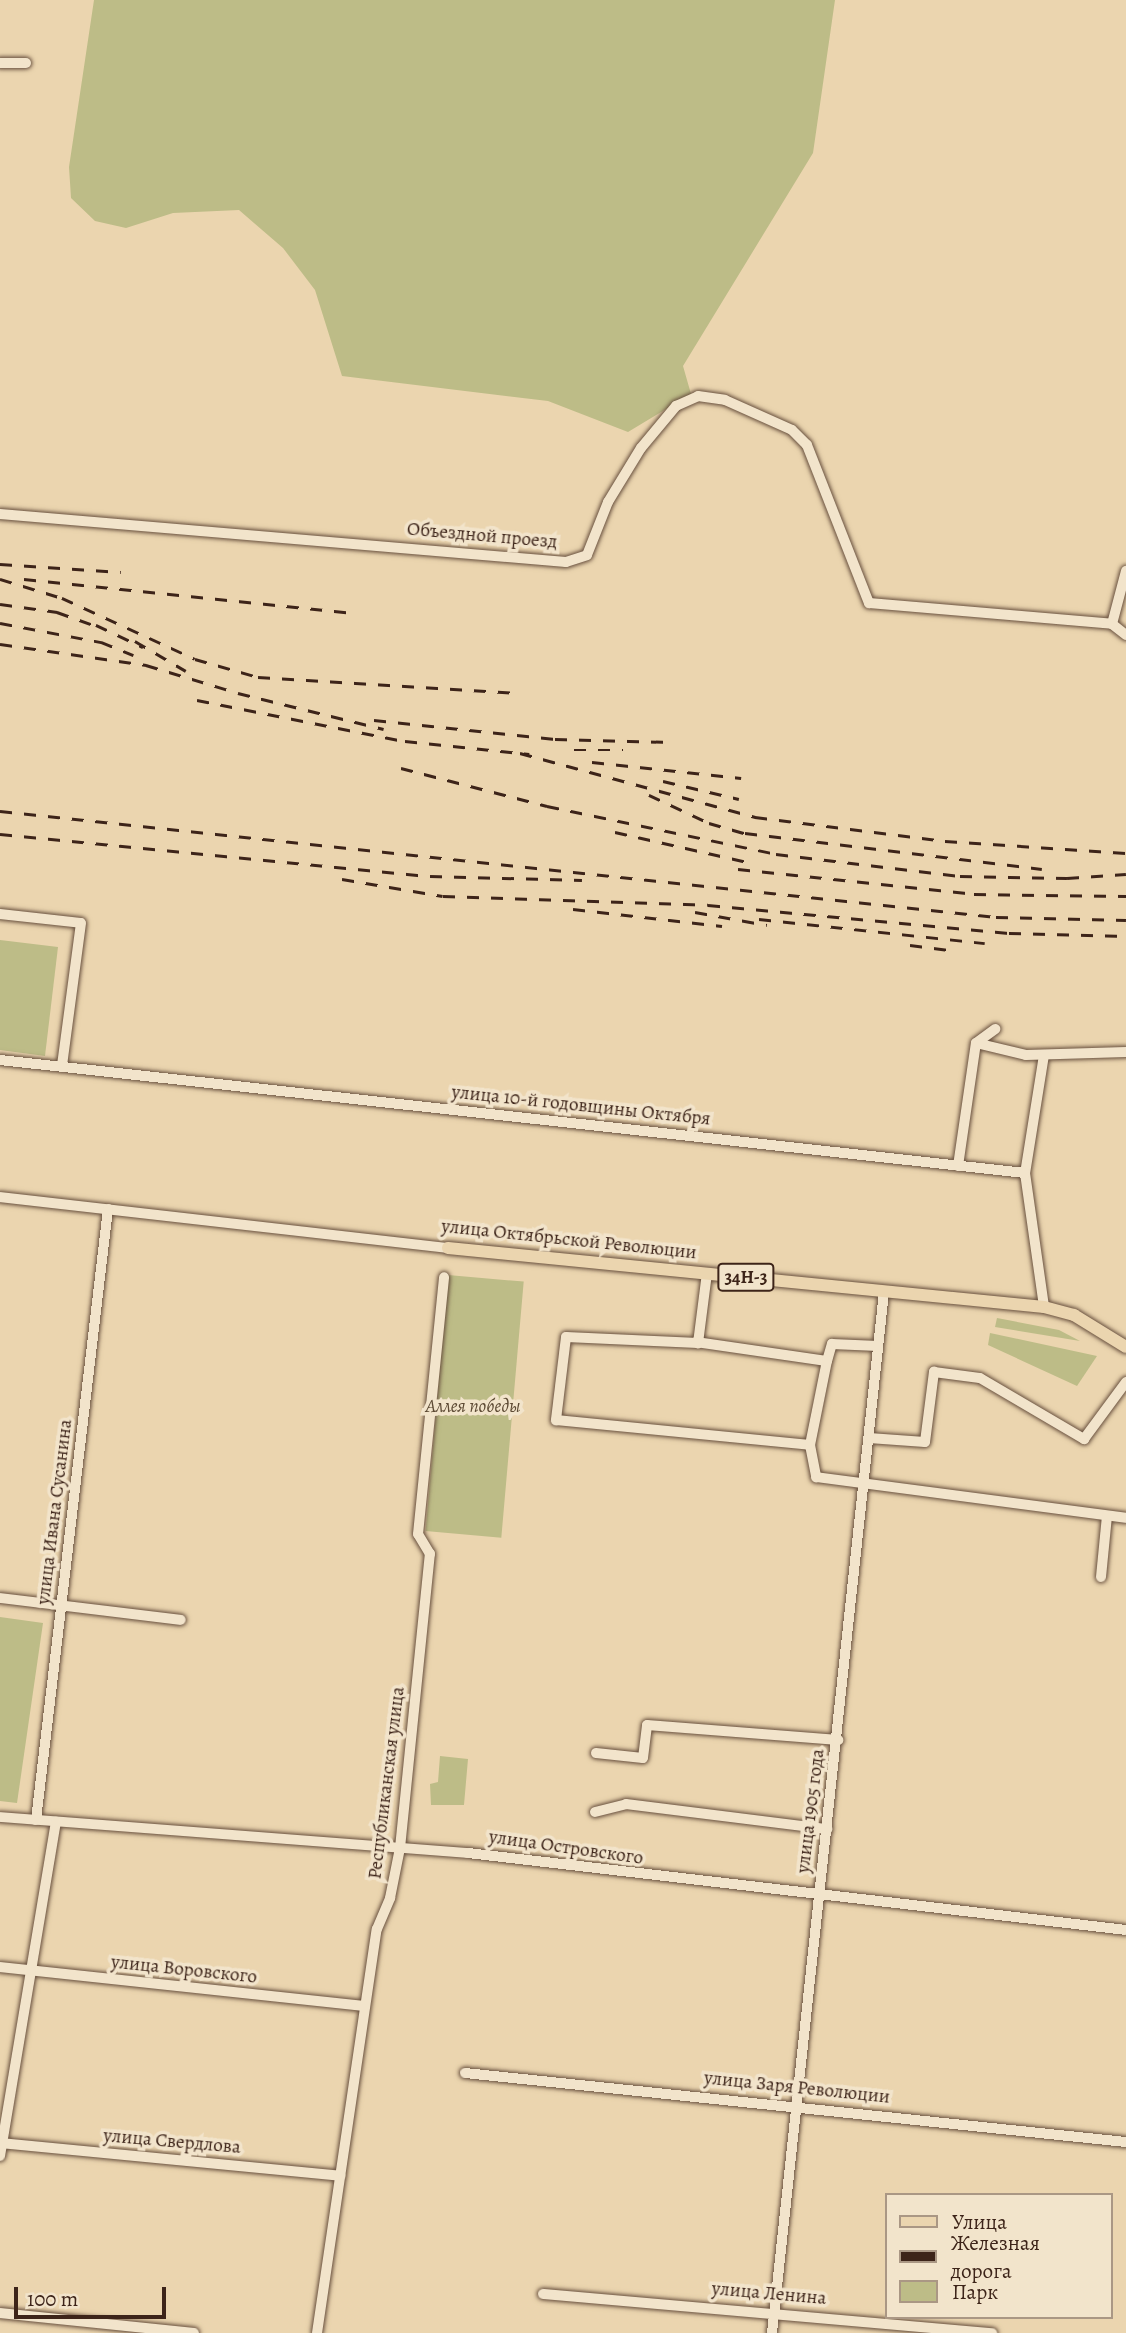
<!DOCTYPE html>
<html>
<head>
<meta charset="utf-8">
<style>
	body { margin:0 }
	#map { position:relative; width:1126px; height:2333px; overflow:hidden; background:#ebd5af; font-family:Alegreya,serif }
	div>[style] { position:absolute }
	.green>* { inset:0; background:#bdbc87; transform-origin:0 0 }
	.roads { filter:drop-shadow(0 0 2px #68503e) drop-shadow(0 0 2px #68503e) }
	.minor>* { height:10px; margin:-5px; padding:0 5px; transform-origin:5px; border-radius:5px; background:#f2e4cb }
	.major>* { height:12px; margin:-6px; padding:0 6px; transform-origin:6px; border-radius:6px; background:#ebd5af }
	.rail>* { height:2.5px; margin-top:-1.25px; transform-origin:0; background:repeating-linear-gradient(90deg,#3d2419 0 12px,transparent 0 24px) }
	span { translate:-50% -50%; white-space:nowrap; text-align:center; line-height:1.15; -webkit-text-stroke:7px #f2e4cb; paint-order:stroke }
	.shield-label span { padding:2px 5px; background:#f2e4cb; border:2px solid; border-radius:5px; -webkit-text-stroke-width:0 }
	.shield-label { font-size:18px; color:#3d2419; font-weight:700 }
	.street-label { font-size:19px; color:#3d2419 }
	.park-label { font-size:19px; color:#5d4a34; font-style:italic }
	.legend { position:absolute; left:885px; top:2193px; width:228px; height:126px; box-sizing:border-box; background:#f2e4cb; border:2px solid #aa9784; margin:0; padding:9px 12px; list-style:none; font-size:21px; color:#3d2419 }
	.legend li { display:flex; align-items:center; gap:14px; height:35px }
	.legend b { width:35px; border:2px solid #aa9784 }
	.scale { position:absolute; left:14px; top:2287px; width:152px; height:32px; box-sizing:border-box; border:4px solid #3d2419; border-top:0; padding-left:9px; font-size:21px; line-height:24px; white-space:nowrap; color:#3d2419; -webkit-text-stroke:5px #f2e4cb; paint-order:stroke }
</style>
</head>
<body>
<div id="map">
	<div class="green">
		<div style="clip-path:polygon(94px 0,835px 0,813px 153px,683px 366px,691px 394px,628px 432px,548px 401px,342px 376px,315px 290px,283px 248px,239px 210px,173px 213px,126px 228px,95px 221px,71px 198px,69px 167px)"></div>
		<div style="clip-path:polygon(0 940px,58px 947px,45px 1056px,0 1050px)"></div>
		<div style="left:448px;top:1275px;width:76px;height:257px;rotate:5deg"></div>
		<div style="clip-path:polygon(997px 1318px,1059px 1330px,1080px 1341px,995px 1327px)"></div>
		<div style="clip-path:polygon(990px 1333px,1097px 1356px,1077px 1386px,988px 1345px)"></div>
		<div style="clip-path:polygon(0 1617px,43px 1623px,17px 1803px,0 1801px)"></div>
		<div style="clip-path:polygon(440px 1756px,468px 1759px,464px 1805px,431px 1805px,430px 1784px,438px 1782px)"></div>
	</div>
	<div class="roads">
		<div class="minor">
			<div style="left:0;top:63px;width:26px"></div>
			<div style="left:0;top:514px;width:568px;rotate:4.85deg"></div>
			<div style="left:566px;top:562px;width:22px;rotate:-18deg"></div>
			<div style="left:587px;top:555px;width:57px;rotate:-68.4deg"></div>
			<div style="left:608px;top:502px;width:63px;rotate:-58.6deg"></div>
			<div style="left:641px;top:448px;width:55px;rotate:-50.2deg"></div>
			<div style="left:676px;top:406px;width:24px;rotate:-24deg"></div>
			<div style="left:698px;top:396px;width:27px;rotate:8deg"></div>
			<div style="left:725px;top:400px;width:73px;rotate:24.1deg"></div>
			<div style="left:792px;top:430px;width:21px;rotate:45deg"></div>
			<div style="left:807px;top:445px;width:170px;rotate:68.6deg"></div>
			<div style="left:869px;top:603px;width:244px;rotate:4.9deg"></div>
			<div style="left:1112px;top:624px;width:18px;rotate:38deg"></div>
			<div style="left:1112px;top:624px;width:55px;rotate:-75.2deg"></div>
			<div style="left:0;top:914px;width:81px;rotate:6.3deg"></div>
			<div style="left:81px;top:923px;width:144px;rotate:97.6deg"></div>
			<div style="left:976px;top:1043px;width:51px;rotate:13.5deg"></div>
			<div style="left:1026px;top:1055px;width:100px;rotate:-1.7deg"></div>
			<div style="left:1044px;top:1055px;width:120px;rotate:99.1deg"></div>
			<div style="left:1025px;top:1173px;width:135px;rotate:81.9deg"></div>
			<div style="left:0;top:1060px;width:1031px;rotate:6.29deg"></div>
			<div style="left:958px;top:1166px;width:124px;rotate:-81.7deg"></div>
			<div style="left:976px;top:1043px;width:24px;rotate:-36deg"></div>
			<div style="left:0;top:1197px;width:451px;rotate:6.5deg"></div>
			<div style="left:707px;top:1273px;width:71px;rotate:97.3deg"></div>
			<div style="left:698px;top:1343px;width:132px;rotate:-177.4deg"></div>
			<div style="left:566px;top:1337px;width:84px;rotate:96.9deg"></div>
			<div style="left:556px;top:1420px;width:255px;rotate:5.6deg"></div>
			<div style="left:810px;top:1445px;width:33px;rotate:79deg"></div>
			<div style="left:816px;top:1477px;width:313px;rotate:7.5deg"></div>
			<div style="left:696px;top:1342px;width:132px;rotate:8.3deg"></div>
			<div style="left:827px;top:1361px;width:18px;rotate:-74deg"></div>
			<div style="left:832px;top:1344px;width:46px;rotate:2.5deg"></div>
			<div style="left:869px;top:1438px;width:56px;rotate:4.1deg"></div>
			<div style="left:925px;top:1442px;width:71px;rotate:-82.7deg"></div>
			<div style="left:934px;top:1372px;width:46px;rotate:7.4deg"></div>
			<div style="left:980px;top:1378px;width:121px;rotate:30.4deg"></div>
			<div style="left:1084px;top:1439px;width:71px;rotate:-53.6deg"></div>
			<div style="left:810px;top:1445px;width:86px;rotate:-78.6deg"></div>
			<div style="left:1101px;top:1577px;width:61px;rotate:-84.4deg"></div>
			<div style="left:0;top:1598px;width:182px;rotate:6.9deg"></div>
			<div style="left:596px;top:1753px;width:47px;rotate:6.1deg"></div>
			<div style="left:643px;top:1758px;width:33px;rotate:-83deg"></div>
			<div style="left:647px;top:1725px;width:192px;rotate:4.5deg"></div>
			<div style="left:595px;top:1812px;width:32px;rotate:-14deg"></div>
			<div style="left:626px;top:1804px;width:203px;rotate:7.1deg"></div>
			<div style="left:0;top:1817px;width:469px;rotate:4.4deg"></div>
			<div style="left:468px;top:1853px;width:662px;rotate:6.67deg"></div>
			<div style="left:36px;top:1820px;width:615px;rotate:-83.28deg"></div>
			<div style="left:0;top:1967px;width:366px;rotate:6.1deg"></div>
			<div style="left:465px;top:2073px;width:665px;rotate:5.96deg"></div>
			<div style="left:0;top:2143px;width:342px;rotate:5.5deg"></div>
			<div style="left:0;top:2156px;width:339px;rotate:-80.5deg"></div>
			<div style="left:543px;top:2294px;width:451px;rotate:5deg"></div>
			<div style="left:0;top:2313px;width:195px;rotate:5.9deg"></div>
			<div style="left:317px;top:2333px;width:408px;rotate:-81.6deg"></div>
			<div style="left:377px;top:1929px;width:34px;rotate:-67deg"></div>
			<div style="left:390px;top:1898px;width:51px;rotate:-78.7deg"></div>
			<div style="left:400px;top:1848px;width:296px;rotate:-84.2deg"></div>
			<div style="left:430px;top:1554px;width:23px;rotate:-121deg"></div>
			<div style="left:418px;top:1534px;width:258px;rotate:-84.2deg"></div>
			<div style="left:772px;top:2333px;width:1047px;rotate:-83.86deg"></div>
		</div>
		<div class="major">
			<div style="left:448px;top:1248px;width:599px;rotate:5.65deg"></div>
			<div style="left:1044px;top:1307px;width:31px;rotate:15deg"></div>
			<div style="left:1074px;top:1315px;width:61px;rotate:31.6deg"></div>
		</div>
	</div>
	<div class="rail">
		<div style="left:0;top:564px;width:121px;rotate:3.8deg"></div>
		<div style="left:0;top:579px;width:65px;rotate:17deg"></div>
		<div style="left:62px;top:598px;width:146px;rotate:24.6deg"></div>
		<div style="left:195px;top:659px;width:66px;rotate:15.9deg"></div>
		<div style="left:258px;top:677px;width:261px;rotate:3.5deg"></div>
		<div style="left:24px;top:579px;width:324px;rotate:5.9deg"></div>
		<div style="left:0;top:604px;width:58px;rotate:8deg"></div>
		<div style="left:57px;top:612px;width:48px;rotate:19.6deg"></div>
		<div style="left:0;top:623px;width:103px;rotate:10.7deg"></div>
		<div style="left:101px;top:642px;width:35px;rotate:22deg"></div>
		<div style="left:96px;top:625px;width:52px;rotate:25.1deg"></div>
		<div style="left:135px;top:641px;width:59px;rotate:30.5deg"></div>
		<div style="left:0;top:644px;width:148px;rotate:8.2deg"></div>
		<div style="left:146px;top:665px;width:96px;rotate:16.9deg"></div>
		<div style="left:238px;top:693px;width:150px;rotate:13.9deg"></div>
		<div style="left:197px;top:700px;width:212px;rotate:11.2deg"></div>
		<div style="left:405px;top:741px;width:125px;rotate:6deg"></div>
		<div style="left:374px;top:720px;width:182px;rotate:6deg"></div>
		<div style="left:555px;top:739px;width:115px;rotate:1.5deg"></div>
		<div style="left:574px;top:750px;width:49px"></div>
		<div style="left:520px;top:753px;width:244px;rotate:15.2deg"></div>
		<div style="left:755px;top:817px;width:192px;rotate:7.2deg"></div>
		<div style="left:945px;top:841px;width:181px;rotate:3.8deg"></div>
		<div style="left:592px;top:762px;width:150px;rotate:6.1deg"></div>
		<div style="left:401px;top:768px;width:151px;rotate:14.6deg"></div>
		<div style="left:547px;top:806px;width:234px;rotate:11.8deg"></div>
		<div style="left:776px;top:854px;width:185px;rotate:6.8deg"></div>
		<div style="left:960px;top:876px;width:107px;rotate:1.1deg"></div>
		<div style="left:1067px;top:878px;width:59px;rotate:-3.9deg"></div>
		<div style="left:663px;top:781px;width:78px;rotate:13.3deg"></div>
		<div style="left:649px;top:795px;width:66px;rotate:25deg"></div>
		<div style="left:709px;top:823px;width:37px;rotate:16deg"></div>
		<div style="left:745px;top:833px;width:299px;rotate:6.9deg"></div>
		<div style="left:0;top:811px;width:1002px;rotate:6.07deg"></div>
		<div style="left:996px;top:917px;width:130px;rotate:1.3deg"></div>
		<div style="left:615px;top:832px;width:139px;rotate:12.8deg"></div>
		<div style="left:0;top:834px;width:432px;rotate:5.6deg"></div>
		<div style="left:430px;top:876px;width:152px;rotate:1.5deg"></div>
		<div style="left:738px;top:869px;width:237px;rotate:6deg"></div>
		<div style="left:974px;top:894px;width:152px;rotate:0.8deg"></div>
		<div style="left:342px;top:879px;width:102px;rotate:9.6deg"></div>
		<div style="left:443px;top:896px;width:265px;rotate:1.9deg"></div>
		<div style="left:708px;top:905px;width:302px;rotate:5.3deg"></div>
		<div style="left:1009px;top:933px;width:117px;rotate:1.5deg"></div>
		<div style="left:573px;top:909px;width:150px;rotate:6.5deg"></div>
		<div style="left:695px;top:912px;width:73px;rotate:10.2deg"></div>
		<div style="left:759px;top:919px;width:227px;rotate:6.1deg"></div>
		<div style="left:910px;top:945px;width:47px;rotate:7.3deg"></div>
	</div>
	<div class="shield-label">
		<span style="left:746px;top:1277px">34Н-3</span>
	</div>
	<div class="street-label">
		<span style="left:482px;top:536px;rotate:5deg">Объездной проезд</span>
		<span style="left:581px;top:1106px;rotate:6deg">улица 10-й годовщины Октября</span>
		<span style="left:569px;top:1240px;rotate:6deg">улица Октябрьской Революции</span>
		<span style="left:55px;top:1512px;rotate:-83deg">улица Ивана Сусанина</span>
		<span style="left:387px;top:1783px;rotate:-83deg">Республиканская улица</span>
		<span style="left:811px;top:1811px;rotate:-83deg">улица 1905 года</span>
		<span style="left:566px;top:1848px;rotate:8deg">улица Островского</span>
		<span style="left:184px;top:1970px;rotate:6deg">улица Воровского</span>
		<span style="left:797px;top:2088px;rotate:6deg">улица Заря Революции</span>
		<span style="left:172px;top:2142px;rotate:5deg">улица Свердлова</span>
		<span style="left:769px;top:2294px;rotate:5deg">улица Ленина</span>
	</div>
	<div class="park-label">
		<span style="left:473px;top:1407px">Аллея победы</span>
	</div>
	<ul class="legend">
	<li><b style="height:9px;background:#ebd5af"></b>Улица</li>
	<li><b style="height:9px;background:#3d2419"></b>Железная дорога</li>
	<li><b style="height:19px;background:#bdbc87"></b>Парк</li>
	</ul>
	<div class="scale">100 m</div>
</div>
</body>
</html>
